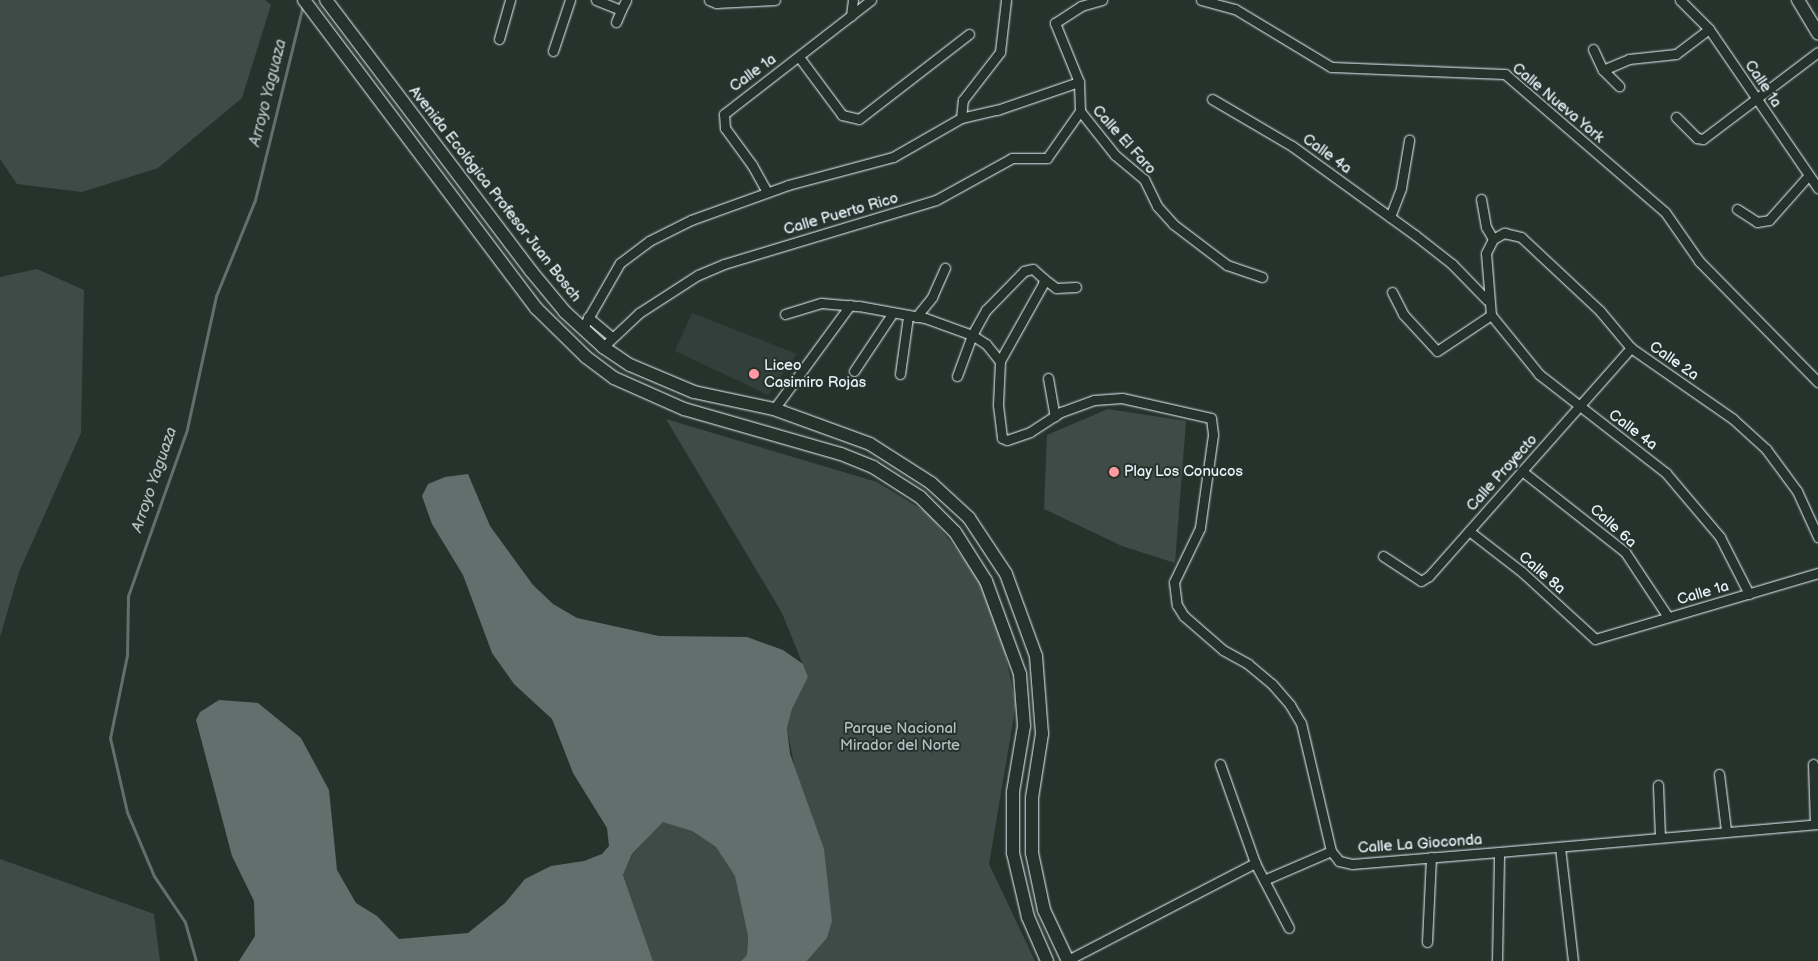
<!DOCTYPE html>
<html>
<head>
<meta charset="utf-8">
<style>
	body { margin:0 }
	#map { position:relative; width:1818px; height:961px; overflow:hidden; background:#26332d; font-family:"Balsamiq Sans",sans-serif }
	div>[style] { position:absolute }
	.built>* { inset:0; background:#333f3a }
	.green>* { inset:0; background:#3e4b47 }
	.water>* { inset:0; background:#636f6d }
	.stream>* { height:3px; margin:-1.5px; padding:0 1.5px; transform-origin:1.5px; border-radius:1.5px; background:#636f6d }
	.roads { filter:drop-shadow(0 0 1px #e8f1f8) drop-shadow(0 0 1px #e8f1f8) }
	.street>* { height:9px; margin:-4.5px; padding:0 4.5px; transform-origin:4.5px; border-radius:4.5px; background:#26332d }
	.secondary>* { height:12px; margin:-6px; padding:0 6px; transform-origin:6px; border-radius:6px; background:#26332d }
	.dots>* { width:14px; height:14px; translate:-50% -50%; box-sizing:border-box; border:2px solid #26332d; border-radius:50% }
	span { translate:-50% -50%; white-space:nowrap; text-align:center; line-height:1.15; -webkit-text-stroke:4px #26332d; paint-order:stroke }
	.street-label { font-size:15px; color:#e8f1f8 }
	.poi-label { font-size:15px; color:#e8f1f8 }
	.left { translate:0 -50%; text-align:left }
	.park-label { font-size:15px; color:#b5bfc3 }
	.water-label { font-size:16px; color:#b3bdc0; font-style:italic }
</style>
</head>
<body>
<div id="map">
	<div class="built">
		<div style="clip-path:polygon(692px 313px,797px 354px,768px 395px,675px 351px)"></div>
	</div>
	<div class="green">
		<div style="clip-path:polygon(0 0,265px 0,271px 5px,242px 98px,158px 168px,82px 192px,17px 184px,0 159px)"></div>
		<div style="clip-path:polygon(37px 269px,84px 290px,81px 433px,19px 572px,0 637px,0 277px)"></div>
		<div style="clip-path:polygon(1108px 409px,1186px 421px,1175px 563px,1122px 546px,1044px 509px,1047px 435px)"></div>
		<div style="clip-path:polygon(666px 419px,877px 482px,929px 514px,981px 581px,1004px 648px,1016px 704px,989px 864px,1035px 961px,807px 961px,827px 938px,787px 728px,792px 709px,808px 677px,782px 613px)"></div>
		<div style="clip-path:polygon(663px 821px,692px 831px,716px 847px,736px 876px,748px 936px,747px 955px,741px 961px,653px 961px,623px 875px,632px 855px)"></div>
		<div style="clip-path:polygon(0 859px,154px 914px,160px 961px,0 961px)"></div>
	</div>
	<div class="water">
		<div style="clip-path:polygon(468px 474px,490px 526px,533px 585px,553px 604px,577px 618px,659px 636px,747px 637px,783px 650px,803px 664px,808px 677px,792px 709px,787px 728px,790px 754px,824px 849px,832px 921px,827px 938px,807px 961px,741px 961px,747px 955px,748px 936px,735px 876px,716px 847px,692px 831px,663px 822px,632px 854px,623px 875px,653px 961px,239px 961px,255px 936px,254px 901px,232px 856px,196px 720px,200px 712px,219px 700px,258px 703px,301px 738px,329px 790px,337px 870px,356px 903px,377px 916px,399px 939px,468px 933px,505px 903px,525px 879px,551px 866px,584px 861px,602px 854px,609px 846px,607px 828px,573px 773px,552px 719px,514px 684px,492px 653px,463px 575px,432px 524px,422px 496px,428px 484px,445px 477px)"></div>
	</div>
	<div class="stream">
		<div style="left:196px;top:961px;width:41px;rotate:-105.8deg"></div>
		<div style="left:185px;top:922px;width:55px;rotate:-124deg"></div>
		<div style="left:154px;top:876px;width:69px;rotate:-112.9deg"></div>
		<div style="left:127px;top:812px;width:76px;rotate:-102.9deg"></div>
		<div style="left:110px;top:738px;width:85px;rotate:-78.4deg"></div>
		<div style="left:127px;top:655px;width:59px;rotate:-89deg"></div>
		<div style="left:128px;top:596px;width:177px;rotate:-70.5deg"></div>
		<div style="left:187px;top:429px;width:136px;rotate:-77.7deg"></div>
		<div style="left:216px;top:296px;width:104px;rotate:-67.9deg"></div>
		<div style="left:255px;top:200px;width:201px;rotate:-76.2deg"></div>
	</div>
	<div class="roads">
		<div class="street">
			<div style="left:596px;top:0;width:27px;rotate:22deg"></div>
			<div style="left:621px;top:10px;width:11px;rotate:-63deg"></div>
			<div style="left:709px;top:0;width:8px;rotate:23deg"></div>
			<div style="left:716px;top:3px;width:59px;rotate:-2.9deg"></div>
			<div style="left:1201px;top:0;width:35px;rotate:15deg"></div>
			<div style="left:1235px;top:9px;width:112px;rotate:31.1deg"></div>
			<div style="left:1331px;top:67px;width:174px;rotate:2.3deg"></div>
			<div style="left:1505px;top:74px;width:211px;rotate:40.8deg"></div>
			<div style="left:1665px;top:212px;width:60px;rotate:55.2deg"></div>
			<div style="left:1699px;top:261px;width:170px;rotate:45.5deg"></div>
			<div style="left:1680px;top:0;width:41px;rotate:45deg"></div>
			<div style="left:1709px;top:29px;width:193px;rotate:55.6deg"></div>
			<div style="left:851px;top:16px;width:16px;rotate:-83deg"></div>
			<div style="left:616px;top:22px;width:13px;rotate:-67deg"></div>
			<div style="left:499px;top:39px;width:41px;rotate:-74.2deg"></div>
			<div style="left:1593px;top:49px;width:23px;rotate:65deg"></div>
			<div style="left:1603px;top:70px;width:23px;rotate:45deg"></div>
			<div style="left:553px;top:51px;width:54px;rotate:-71.6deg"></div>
			<div style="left:799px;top:57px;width:72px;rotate:53.4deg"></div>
			<div style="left:842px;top:115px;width:17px;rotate:13deg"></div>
			<div style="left:859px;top:119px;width:139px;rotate:-37.7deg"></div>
			<div style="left:1603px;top:70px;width:28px;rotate:-23deg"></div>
			<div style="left:1629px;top:59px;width:47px;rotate:-6.1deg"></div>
			<div style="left:1676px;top:54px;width:41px;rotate:-37.1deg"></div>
			<div style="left:1212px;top:99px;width:93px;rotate:30.4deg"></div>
			<div style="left:1292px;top:146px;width:152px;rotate:35.9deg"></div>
			<div style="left:1415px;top:235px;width:47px;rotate:38.1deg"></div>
			<div style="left:1452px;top:264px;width:50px;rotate:45.8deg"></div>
			<div style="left:1080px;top:111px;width:56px;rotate:51.5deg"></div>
			<div style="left:1115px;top:155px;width:38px;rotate:40deg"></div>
			<div style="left:1144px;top:179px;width:30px;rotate:64deg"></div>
			<div style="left:1157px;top:206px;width:24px;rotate:48deg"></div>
			<div style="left:1173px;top:224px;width:68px;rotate:37.2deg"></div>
			<div style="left:1227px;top:265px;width:37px;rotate:19deg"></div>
			<div style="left:1080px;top:111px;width:29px;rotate:-92deg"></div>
			<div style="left:1079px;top:82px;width:64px;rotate:-112.1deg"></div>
			<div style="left:1055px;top:23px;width:31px;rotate:-33deg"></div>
			<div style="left:1081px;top:6px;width:22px;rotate:-16deg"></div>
			<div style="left:1676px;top:117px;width:30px;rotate:45deg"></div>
			<div style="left:1697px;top:138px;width:6px;rotate:9deg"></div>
			<div style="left:1703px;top:139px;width:144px;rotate:-37.1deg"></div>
			<div style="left:961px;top:118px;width:18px;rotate:-84deg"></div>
			<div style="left:963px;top:100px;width:61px;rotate:-52.4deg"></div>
			<div style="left:1000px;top:52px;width:52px;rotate:-83.4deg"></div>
			<div style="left:767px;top:192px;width:31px;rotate:-119deg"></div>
			<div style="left:752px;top:165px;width:46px;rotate:-126.1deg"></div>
			<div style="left:725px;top:128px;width:14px;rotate:-94deg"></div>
			<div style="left:724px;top:114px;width:186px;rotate:-37.8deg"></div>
			<div style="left:1481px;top:199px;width:28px;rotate:80deg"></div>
			<div style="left:1486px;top:227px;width:14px;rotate:60deg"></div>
			<div style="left:1737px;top:209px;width:24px;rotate:33deg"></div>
			<div style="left:1757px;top:222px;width:12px;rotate:-9deg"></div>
			<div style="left:1769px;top:220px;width:59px;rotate:-48.4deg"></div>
			<div style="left:1390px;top:217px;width:31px;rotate:-69deg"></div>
			<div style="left:1401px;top:188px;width:49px;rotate:-80.5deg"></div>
			<div style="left:1044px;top:279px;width:15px;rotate:37deg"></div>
			<div style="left:1056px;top:288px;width:20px;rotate:-3deg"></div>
			<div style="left:1392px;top:292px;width:25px;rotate:63deg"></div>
			<div style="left:1403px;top:314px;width:50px;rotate:47.4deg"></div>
			<div style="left:1437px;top:351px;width:65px;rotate:-33.7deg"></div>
			<div style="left:785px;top:314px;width:38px;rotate:-17deg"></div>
			<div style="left:821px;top:303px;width:38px;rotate:5deg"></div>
			<div style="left:859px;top:306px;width:67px;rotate:10.3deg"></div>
			<div style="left:925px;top:318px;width:50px;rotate:19.9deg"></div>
			<div style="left:972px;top:335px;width:17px;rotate:33deg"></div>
			<div style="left:986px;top:344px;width:22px;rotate:51deg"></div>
			<div style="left:1000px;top:361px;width:44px;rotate:92.6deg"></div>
			<div style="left:998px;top:405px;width:33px;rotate:83deg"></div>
			<div style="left:1002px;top:438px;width:5px;rotate:22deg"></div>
			<div style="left:1007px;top:440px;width:24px;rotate:-19deg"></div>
			<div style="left:1030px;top:432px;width:37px;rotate:-33deg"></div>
			<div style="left:1061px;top:412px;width:35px;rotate:-20deg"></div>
			<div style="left:1094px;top:400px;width:28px;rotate:-4deg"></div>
			<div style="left:1122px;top:398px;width:91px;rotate:12.7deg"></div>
			<div style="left:1211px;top:418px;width:17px;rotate:83deg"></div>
			<div style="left:1213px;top:435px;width:94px;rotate:98deg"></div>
			<div style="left:1200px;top:528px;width:60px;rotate:115.7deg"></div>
			<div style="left:1174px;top:582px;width:23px;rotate:83deg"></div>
			<div style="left:1177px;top:605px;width:13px;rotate:58deg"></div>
			<div style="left:1184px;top:616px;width:52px;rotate:41.1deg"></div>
			<div style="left:1223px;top:650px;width:29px;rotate:29deg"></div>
			<div style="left:1248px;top:664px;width:31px;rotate:40deg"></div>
			<div style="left:1272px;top:684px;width:28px;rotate:49deg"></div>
			<div style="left:1290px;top:705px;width:21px;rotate:59deg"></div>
			<div style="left:1301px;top:723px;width:131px;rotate:76.8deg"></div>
			<div style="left:1331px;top:851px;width:13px;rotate:51deg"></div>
			<div style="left:1339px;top:861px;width:13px;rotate:13deg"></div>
			<div style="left:1352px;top:864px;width:147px;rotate:-4.7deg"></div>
			<div style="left:1499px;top:852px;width:320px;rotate:-5deg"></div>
			<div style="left:588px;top:317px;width:31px;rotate:40deg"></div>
			<div style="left:916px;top:317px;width:26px;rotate:-51deg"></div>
			<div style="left:932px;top:297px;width:32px;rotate:-66deg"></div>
			<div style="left:582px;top:329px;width:76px;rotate:-60.1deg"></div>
			<div style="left:620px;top:263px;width:36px;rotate:-37deg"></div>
			<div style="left:649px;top:241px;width:47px;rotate:-26.6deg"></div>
			<div style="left:691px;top:220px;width:103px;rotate:-19.8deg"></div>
			<div style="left:788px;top:185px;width:109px;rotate:-14.9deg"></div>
			<div style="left:893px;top:157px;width:78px;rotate:-29.8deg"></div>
			<div style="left:961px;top:118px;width:37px;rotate:-13deg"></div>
			<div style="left:997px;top:110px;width:87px;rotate:-18.9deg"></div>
			<div style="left:603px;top:347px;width:50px;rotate:-43.4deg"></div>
			<div style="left:639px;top:313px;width:70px;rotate:-32.8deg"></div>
			<div style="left:698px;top:275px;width:28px;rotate:-23deg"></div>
			<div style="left:724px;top:264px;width:221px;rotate:-16.8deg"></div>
			<div style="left:936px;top:200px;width:87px;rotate:-28.9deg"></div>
			<div style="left:1012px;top:158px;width:35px"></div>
			<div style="left:1047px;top:158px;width:57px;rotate:-54.9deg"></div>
			<div style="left:854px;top:371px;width:69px;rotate:-56.3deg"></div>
			<div style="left:900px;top:374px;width:59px;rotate:-82.1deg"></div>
			<div style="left:957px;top:376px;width:44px;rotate:-69.9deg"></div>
			<div style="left:972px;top:335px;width:29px;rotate:-61deg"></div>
			<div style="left:986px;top:310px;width:54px;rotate:-45.7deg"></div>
			<div style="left:1024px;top:271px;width:9px;rotate:-13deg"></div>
			<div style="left:1033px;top:269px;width:15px;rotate:42deg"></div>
			<div style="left:1044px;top:279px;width:5px;rotate:101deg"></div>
			<div style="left:1043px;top:284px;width:88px;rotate:119.2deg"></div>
			<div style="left:1048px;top:378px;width:39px;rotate:80deg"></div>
			<div style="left:774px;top:409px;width:129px;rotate:-53.8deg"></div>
			<div style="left:1522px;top:471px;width:131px;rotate:38.2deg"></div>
			<div style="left:1625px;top:552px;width:78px;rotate:56.5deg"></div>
			<div style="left:1469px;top:531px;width:67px;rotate:37.7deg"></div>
			<div style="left:1522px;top:572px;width:99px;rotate:42.5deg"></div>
			<div style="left:1595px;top:639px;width:233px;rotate:-16.5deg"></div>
			<div style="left:1383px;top:556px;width:45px;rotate:33.3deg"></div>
			<div style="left:1421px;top:581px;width:9px;rotate:-32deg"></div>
			<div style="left:1429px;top:576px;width:305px;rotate:-48.5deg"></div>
			<div style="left:1749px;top:594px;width:64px;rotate:-117deg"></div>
			<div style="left:1720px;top:537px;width:84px;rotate:-130.2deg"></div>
			<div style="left:1666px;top:473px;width:161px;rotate:-142.1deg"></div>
			<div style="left:1539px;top:374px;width:76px;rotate:-129.1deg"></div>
			<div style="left:1491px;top:315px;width:62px;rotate:-94.6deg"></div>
			<div style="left:1486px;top:253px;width:16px;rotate:-63deg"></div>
			<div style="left:1493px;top:239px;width:13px;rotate:-29deg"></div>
			<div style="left:1504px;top:233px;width:17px;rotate:13deg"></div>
			<div style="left:1521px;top:237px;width:108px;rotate:43.1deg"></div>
			<div style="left:1600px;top:311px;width:48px;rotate:50deg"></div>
			<div style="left:1631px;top:348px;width:124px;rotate:34.8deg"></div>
			<div style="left:1733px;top:419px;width:45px;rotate:42.3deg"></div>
			<div style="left:1766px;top:449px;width:52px;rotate:53.6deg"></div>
			<div style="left:1797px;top:491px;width:51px;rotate:65.5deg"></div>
			<div style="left:1220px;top:764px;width:105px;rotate:70.5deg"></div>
			<div style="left:1255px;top:863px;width:73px;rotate:62.4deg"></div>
			<div style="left:1813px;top:764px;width:60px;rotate:88.1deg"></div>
			<div style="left:1719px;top:774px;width:56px;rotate:82.9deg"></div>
			<div style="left:1658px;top:785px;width:52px;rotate:87.8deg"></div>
			<div style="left:1560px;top:847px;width:115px;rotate:83.5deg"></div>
			<div style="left:1264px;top:880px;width:73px;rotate:-23.4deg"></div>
			<div style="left:1427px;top:942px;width:85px;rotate:-87.3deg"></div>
			<div style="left:1068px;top:960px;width:211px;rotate:-27.4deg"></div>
			<div style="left:1497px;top:961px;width:109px;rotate:-88.9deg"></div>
		</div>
		<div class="secondary">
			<div style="left:304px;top:0;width:386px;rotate:53deg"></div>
			<div style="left:536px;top:308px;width:70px;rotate:44.4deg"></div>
			<div style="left:586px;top:357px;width:35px;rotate:37deg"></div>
			<div style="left:614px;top:378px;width:77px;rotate:23.9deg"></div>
			<div style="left:684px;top:409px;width:163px;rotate:16deg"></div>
			<div style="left:841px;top:454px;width:35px;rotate:22deg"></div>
			<div style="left:873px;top:467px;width:56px;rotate:32.6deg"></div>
			<div style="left:920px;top:497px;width:49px;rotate:45deg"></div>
			<div style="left:955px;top:532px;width:58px;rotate:57.7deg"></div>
			<div style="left:986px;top:581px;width:99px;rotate:69.9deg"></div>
			<div style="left:1020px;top:674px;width:52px;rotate:85.6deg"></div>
			<div style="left:1024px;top:726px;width:67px;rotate:99.5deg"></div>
			<div style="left:1013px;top:792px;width:61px;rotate:90deg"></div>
			<div style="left:1013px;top:853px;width:66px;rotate:76.8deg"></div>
			<div style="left:1028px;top:917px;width:48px;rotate:66.6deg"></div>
			<div style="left:326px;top:0;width:340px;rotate:52.9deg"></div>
			<div style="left:531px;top:271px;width:53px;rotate:50.3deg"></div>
			<div style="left:565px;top:312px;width:52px;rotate:42.6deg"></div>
			<div style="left:603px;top:347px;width:32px;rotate:34deg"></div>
			<div style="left:630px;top:365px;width:69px;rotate:22.9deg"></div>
			<div style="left:694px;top:392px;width:82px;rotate:12deg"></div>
			<div style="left:774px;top:409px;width:102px;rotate:20deg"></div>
			<div style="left:870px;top:444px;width:72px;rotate:32.6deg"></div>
			<div style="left:931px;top:483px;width:52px;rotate:42.6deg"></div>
			<div style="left:969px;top:518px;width:67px;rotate:56.5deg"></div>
			<div style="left:1006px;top:574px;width:87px;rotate:69.9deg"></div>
			<div style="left:1036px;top:656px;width:78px;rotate:85.6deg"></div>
			<div style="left:1042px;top:734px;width:65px;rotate:98.9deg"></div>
			<div style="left:1032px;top:798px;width:55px;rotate:90deg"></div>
			<div style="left:1032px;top:853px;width:58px;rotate:78.1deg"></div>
			<div style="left:1044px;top:910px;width:56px;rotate:64.8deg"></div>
			<div style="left:1798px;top:0;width:39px;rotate:59deg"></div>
		</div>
	</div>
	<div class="dots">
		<div style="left:754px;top:374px;background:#ff9aa2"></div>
		<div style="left:1114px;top:472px;background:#ff9aa2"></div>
	</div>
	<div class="street-label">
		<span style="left:753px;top:73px;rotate:-36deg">Calle 1a</span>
		<span style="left:1763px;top:84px;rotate:56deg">Calle 1a</span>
		<span style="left:1558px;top:103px;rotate:40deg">Calle Nueva York</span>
		<span style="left:1124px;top:140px;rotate:48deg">Calle El Faro</span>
		<span style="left:1327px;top:154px;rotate:36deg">Calle 4a</span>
		<span style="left:495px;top:194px;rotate:52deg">Avenida Ecológica Profesor Juan Bosch</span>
		<span style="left:841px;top:214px;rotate:-16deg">Calle Puerto Rico</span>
		<span style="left:1674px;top:361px;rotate:35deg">Calle 2a</span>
		<span style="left:1633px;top:430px;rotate:37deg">Calle 4a</span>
		<span style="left:1502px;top:473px;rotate:-48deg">Calle Proyecto</span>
		<span style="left:1613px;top:526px;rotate:42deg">Calle 6a</span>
		<span style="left:1542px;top:573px;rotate:41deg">Calle 8a</span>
		<span style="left:1703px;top:593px;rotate:-16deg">Calle 1a</span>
		<span style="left:1420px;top:844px;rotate:-4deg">Calle La Gioconda</span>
	</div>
	<div class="poi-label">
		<span class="left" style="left:764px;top:374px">Liceo<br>Casimiro Rojas</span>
		<span class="left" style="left:1124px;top:472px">Play Los Conucos</span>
	</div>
	<div class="park-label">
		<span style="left:900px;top:737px">Parque Nacional<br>Mirador del Norte</span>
	</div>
	<div class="water-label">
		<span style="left:269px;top:93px;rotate:-76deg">Arroyo Yaguaza</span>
		<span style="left:155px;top:480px;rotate:-71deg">Arroyo Yaguaza</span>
	</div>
</div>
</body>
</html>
